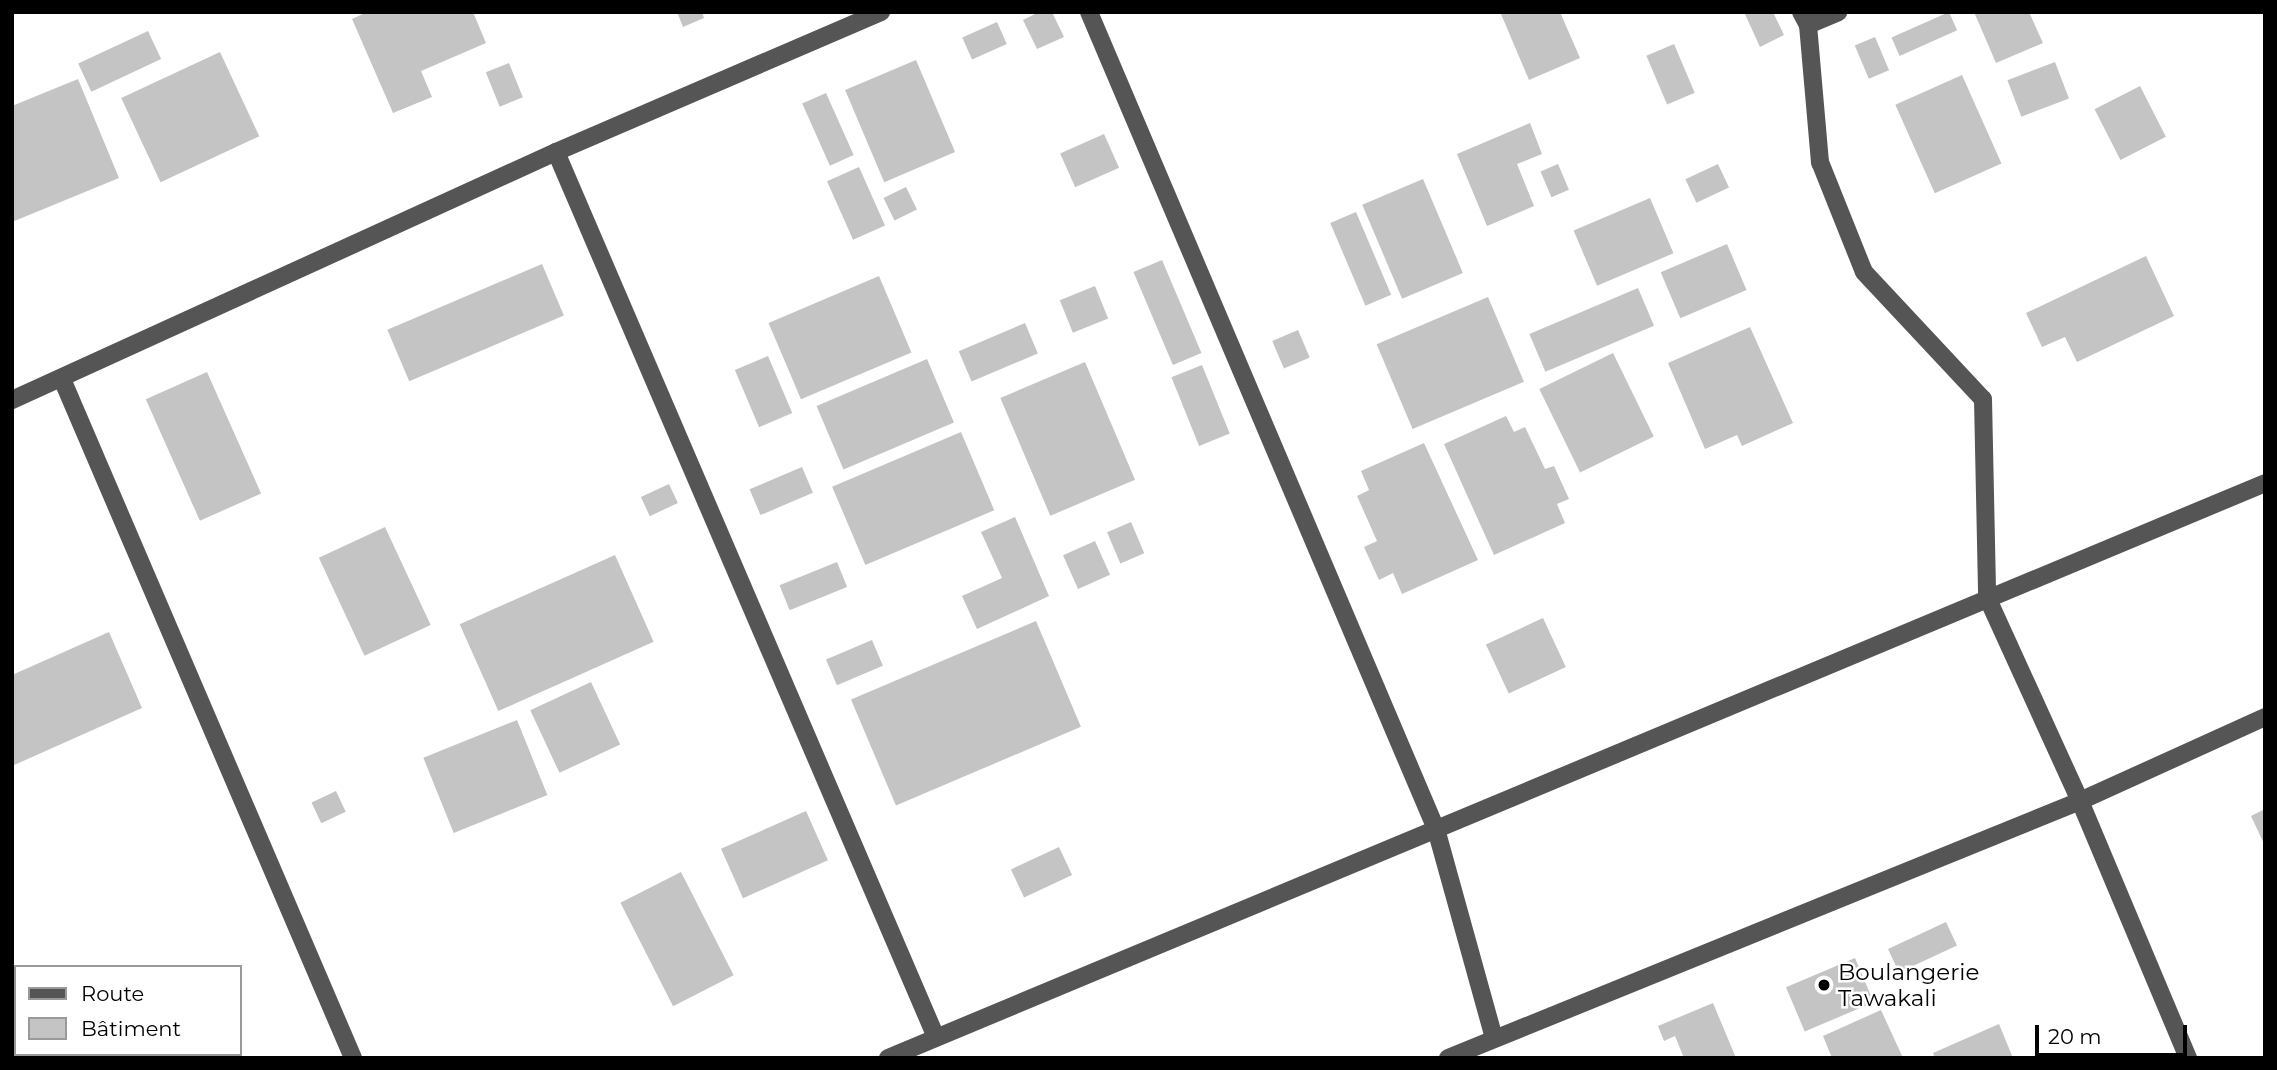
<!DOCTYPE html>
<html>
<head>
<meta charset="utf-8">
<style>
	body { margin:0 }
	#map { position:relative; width:2277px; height:1070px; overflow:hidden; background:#fff; font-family:Montserrat,sans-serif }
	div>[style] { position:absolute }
	.building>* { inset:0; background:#c4c4c4; transform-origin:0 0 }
	.minor>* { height:18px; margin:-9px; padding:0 9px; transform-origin:9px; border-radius:9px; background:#555 }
	.dots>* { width:19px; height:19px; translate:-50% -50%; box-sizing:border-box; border:4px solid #fff; border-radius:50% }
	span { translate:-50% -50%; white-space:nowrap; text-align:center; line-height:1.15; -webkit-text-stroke:5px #fff; paint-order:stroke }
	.poi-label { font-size:23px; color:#000 }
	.left { translate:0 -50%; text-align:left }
	.frame { position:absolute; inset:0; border:14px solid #000; pointer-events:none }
	.legend { position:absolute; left:14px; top:965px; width:228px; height:91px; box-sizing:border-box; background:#fff; border:2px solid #999; margin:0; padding:9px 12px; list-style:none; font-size:21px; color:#000 }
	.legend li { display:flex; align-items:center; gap:14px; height:35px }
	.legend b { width:35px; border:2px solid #999 }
	.scale { position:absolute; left:2035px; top:1025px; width:152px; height:32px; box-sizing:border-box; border:4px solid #000; border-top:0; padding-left:9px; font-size:21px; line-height:24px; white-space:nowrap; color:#000; -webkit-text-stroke:5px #fff; paint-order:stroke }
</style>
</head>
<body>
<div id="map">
	<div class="building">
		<div style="clip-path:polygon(367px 12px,473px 12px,486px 43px,421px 71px,432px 97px,393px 113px,352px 19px)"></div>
		<div style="clip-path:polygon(677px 12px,702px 12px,704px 18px,683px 27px)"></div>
		<div style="clip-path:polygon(1039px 12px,1052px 12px,1064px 37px,1037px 49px,1023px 20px)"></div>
		<div style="clip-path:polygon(1505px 12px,1560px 12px,1580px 58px,1529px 80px,1501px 14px)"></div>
		<div style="clip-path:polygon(1744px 12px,1773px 12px,1784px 35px,1760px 47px)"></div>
		<div style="left:1949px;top:12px;width:20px;height:63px;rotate:66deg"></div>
		<div style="clip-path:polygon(1974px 12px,2029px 12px,2043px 43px,1996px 63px)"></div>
		<div style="left:997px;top:22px;width:24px;height:38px;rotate:66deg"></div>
		<div style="left:148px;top:31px;width:31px;height:77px;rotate:65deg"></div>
		<div style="left:1875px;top:37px;width:36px;height:22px;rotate:67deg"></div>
		<div style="left:1674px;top:44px;width:53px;height:30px;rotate:67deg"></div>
		<div style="left:220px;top:52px;width:93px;height:109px;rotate:65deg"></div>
		<div style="left:916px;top:60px;width:100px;height:77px;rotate:67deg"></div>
		<div style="left:2055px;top:62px;width:39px;height:51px;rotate:69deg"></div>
		<div style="left:509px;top:63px;width:37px;height:25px;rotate:68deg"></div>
		<div style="left:1962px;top:75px;width:97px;height:73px;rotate:66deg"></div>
		<div style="clip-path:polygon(78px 79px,119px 178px,12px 222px,12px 106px)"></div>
		<div style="left:2140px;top:86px;width:57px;height:51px;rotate:63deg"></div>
		<div style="left:826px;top:93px;width:68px;height:26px;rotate:66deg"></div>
		<div style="clip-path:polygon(1530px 123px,1542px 154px,1517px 164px,1534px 206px,1487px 226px,1457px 154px)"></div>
		<div style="left:1104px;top:134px;width:37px;height:48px;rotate:66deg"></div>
		<div style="left:1558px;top:164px;width:28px;height:19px;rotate:67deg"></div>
		<div style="left:1718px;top:164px;width:26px;height:36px;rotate:65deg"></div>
		<div style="left:859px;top:167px;width:64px;height:35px;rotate:66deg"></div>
		<div style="left:1423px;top:179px;width:102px;height:66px;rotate:67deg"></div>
		<div style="left:906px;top:187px;width:25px;height:25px;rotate:64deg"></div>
		<div style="left:1650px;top:198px;width:60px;height:83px;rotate:67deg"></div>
		<div style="left:1356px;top:212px;width:90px;height:28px;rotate:67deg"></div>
		<div style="left:1727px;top:244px;width:50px;height:72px;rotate:67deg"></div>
		<div style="clip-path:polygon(2146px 256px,2174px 316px,2077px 362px,2065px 337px,2042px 347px,2026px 313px)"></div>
		<div style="left:1162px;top:260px;width:101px;height:31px;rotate:67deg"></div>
		<div style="left:542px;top:264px;width:56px;height:168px;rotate:67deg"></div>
		<div style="left:879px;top:276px;width:83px;height:120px;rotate:67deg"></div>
		<div style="left:1095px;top:286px;width:35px;height:38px;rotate:68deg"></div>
		<div style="left:1638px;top:288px;width:41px;height:118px;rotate:67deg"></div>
		<div style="left:1488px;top:297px;width:92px;height:121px;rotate:67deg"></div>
		<div style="left:1025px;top:323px;width:33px;height:72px;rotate:67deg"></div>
		<div style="clip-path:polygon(1750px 327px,1793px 423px,1742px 446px,1737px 435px,1705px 449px,1668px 363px)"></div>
		<div style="left:1298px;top:330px;width:30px;height:28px;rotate:67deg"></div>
		<div style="left:1613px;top:353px;width:93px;height:82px;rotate:64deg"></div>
		<div style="left:768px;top:356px;width:62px;height:36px;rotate:67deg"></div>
		<div style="left:927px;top:359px;width:69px;height:120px;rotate:67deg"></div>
		<div style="left:1085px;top:362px;width:128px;height:92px;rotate:67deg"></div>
		<div style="left:1202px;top:365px;width:74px;height:33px;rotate:68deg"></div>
		<div style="left:207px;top:372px;width:133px;height:67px;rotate:66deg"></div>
		<div style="clip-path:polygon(1506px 416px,1514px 432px,1525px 427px,1545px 469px,1554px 466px,1569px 499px,1557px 504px,1565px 523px,1494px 555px,1444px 444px)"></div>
		<div style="left:961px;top:432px;width:85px;height:140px;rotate:67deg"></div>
		<div style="clip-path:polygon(1424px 443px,1478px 560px,1402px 594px,1393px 573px,1379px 580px,1364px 547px,1377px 541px,1357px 496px,1369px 490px,1361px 471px)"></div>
		<div style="left:802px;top:467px;width:28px;height:57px;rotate:67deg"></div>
		<div style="left:669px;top:484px;width:21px;height:31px;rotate:65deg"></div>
		<div style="clip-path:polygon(1015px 517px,1049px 596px,977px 629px,962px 596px,1002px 578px,981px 532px)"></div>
		<div style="left:1131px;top:522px;width:34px;height:26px;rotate:67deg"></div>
		<div style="left:385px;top:527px;width:108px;height:73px;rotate:65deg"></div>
		<div style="left:1095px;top:541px;width:37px;height:35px;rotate:66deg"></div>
		<div style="left:615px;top:555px;width:95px;height:170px;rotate:66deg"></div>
		<div style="left:837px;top:562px;width:27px;height:62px;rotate:68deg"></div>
		<div style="left:1543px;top:618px;width:54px;height:63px;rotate:65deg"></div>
		<div style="left:1036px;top:621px;width:115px;height:201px;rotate:67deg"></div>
		<div style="clip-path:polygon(109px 632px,142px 708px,12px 766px,12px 675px)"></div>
		<div style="left:872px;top:640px;width:28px;height:50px;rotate:67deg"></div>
		<div style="left:591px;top:682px;width:69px;height:67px;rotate:65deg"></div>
		<div style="left:517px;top:720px;width:81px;height:101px;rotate:68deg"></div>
		<div style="left:336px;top:791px;width:23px;height:27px;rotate:65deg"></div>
		<div style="clip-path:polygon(2265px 809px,2265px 846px,2251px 816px)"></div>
		<div style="left:806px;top:811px;width:54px;height:93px;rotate:66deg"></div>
		<div style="left:1059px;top:847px;width:31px;height:53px;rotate:65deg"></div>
		<div style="left:681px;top:872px;width:116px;height:68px;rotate:63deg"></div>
		<div style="left:1946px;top:922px;width:26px;height:64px;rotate:65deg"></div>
		<div style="left:1855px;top:958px;width:48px;height:75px;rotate:67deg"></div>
		<div style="clip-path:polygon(1713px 1003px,1736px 1058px,1684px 1058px,1675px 1036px,1664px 1041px,1658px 1026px)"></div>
		<div style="clip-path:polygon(1881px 1010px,1903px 1058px,1832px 1058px,1823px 1036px)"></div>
		<div style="clip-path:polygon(1999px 1024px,2013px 1058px,1935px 1058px,1933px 1053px)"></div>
	</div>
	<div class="minor">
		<div style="left:1089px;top:12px;width:888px;rotate:66.99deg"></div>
		<div style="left:1436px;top:829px;width:217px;rotate:74.5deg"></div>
		<div style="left:1801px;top:12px;width:15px;rotate:62deg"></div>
		<div style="left:1808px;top:25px;width:138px;rotate:85deg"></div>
		<div style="left:1820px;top:162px;width:118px;rotate:68.2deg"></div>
		<div style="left:1864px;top:272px;width:174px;rotate:46.9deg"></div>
		<div style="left:1983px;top:399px;width:198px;rotate:88.8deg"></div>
		<div style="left:1987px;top:597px;width:224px;rotate:65.5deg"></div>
		<div style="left:2080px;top:801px;width:279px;rotate:67.2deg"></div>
		<div style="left:1808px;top:25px;width:33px;rotate:-23deg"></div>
		<div style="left:556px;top:152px;width:961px;rotate:66.77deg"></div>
		<div style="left:62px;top:379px;width:739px;rotate:66.8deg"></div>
		<div style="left:12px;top:400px;width:598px;rotate:-24.51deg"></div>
		<div style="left:556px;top:152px;width:354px;rotate:-23.3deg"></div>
		<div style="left:888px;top:1058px;width:1492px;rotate:-22.66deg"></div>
		<div style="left:1448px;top:1058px;width:682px;rotate:-22.13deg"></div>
		<div style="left:2080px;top:801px;width:203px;rotate:-24.4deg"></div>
	</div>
	<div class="dots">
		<div style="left:1824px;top:985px;background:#000"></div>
	</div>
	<div class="poi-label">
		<span class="left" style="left:1838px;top:985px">Boulangerie<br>Tawakali</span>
	</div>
	<div class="frame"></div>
	<ul class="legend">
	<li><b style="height:9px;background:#555"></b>Route</li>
	<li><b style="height:19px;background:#c4c4c4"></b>Bâtiment</li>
	</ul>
	<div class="scale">20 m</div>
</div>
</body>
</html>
